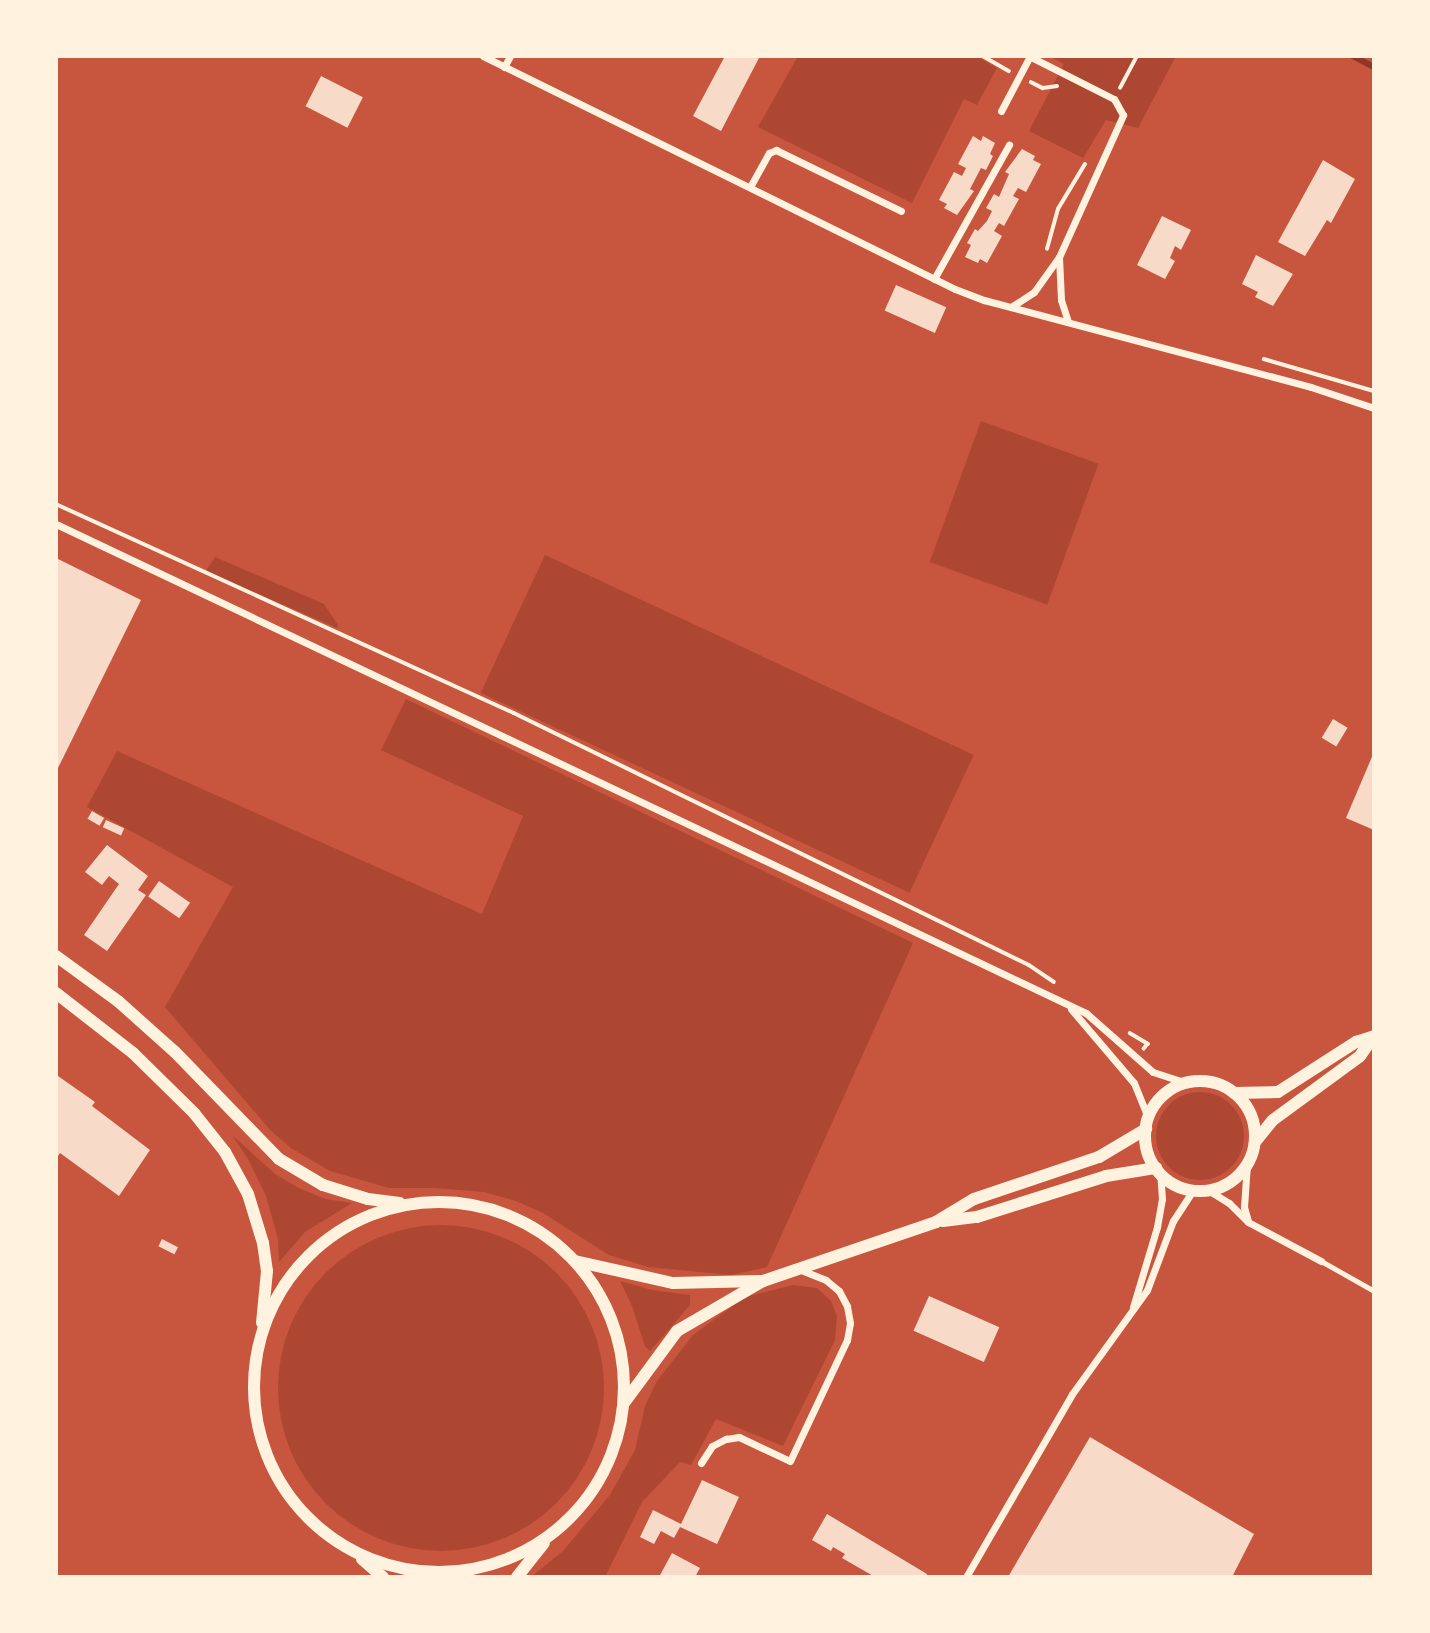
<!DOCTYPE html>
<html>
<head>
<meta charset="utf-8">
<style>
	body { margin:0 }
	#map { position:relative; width:1430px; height:1633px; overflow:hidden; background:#c8553d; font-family:"Golos Text",sans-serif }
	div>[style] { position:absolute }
	.green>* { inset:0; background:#ae4732; transform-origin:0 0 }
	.round { border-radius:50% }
	.stream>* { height:6px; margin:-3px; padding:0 3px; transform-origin:3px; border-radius:3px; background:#8f3625 }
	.building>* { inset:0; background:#f7dbc8; transform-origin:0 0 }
	.path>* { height:3.5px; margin:-1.75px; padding:0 1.75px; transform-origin:1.75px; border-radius:1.75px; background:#fff3e0 }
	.service>* { height:5px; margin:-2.5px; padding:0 2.5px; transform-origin:2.5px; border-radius:2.5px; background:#fff3e0 }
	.minor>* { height:7px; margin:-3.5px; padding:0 3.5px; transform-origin:3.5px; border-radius:3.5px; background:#fff3e0 }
	.tertiary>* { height:12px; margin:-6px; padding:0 6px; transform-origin:6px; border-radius:6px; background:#fff3e0 }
	.tertiary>.ring { margin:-6px; padding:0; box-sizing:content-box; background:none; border:12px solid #fff3e0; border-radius:50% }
	span { translate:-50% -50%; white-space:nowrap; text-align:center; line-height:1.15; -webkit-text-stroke:7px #fff3e0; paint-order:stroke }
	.frame { position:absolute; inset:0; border:58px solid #fff3e0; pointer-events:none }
</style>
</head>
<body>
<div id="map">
	<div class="green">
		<div style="clip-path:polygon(798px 56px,976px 56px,997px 68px,977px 105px,964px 99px,912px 203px,758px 127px)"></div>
		<div style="clip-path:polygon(1050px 56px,1176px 56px,1138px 128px,1106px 120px,1083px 158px,1029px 131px,1064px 64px)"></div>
		<div style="left:981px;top:421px;width:125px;height:150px;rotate:20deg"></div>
		<div style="left:545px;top:555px;width:473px;height:152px;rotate:25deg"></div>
		<div style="clip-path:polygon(215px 557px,324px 604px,338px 625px,337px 628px,206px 571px)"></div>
		<div style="clip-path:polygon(406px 699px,913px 943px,767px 1267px,731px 1275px,648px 1267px,609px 1255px,543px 1213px,516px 1201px,484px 1192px,435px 1188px,389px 1188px,330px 1171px,291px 1148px,271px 1131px,165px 1007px,233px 887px,87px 807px,117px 751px,482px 914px,523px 816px,381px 750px)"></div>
		<div class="round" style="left:1156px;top:1092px;width:88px;height:88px"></div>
		<div style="clip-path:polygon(232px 1135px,275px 1174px,299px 1188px,325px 1199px,352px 1203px,305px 1232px,279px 1262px,278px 1239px,266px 1196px,248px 1159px)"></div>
		<div class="round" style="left:278px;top:1225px;width:326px;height:326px"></div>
		<div style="clip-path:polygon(620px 1281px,652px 1290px,690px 1295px,690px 1305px,650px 1351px,645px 1346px,632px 1306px)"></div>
		<div style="clip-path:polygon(793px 1285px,817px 1288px,831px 1301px,837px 1316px,835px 1340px,783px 1446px,716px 1419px,691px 1465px,680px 1462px,642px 1502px,605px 1577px,531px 1577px,563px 1551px,610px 1495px,635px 1450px,645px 1406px,657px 1381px,693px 1335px,745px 1297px)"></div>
	</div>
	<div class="stream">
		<div style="left:1353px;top:56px;width:24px;rotate:28deg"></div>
	</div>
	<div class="building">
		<div style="clip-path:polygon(725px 56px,760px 56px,721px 131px,693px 116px)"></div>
		<div style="left:321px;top:76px;width:47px;height:34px;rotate:27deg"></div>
		<div style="clip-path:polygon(973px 136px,981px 141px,983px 136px,995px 143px,990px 154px,993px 156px,986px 170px,981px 168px,970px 189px,974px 191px,957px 215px,944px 208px,947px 204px,939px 200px,954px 172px,962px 176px,966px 168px,958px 164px)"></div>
		<div style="clip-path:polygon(1022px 149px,1035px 156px,1033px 160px,1041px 164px,1026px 192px,1018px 188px,1013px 196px,1019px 199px,1004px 226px,999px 223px,994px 231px,1002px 236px,987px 263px,980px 259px,978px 263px,965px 257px,971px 245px,967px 243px,975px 229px,978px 231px,987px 221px,992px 211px,986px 208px,994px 194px,999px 197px,1009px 174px,1005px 172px)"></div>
		<div style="clip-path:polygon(1323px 160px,1355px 179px,1331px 223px,1327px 220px,1305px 256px,1278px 242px)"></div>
		<div style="clip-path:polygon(1162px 216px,1191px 230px,1181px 250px,1175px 246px,1170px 258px,1175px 261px,1165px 279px,1137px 265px)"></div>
		<div style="clip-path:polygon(1256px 255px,1293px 274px,1273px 306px,1255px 297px,1258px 292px,1242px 284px)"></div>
		<div style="left:896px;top:285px;width:55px;height:28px;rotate:24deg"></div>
		<div style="clip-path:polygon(56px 558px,141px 600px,56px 772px)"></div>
		<div style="left:1333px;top:719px;width:17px;height:22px;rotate:31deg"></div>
		<div style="clip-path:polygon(1374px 752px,1374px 830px,1346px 818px)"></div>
		<div style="left:92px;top:811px;width:14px;height:9px;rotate:30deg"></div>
		<div style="left:106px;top:820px;width:20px;height:8px;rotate:24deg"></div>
		<div style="clip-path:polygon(107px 845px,148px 876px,138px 890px,146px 895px,107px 951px,84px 935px,119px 884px,109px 876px,102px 885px,85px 872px)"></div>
		<div style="left:159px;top:881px;width:38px;height:19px;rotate:35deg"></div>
		<div style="clip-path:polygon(58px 1076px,95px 1102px,92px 1106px,150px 1150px,119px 1196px,60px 1153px,56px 1159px)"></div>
		<div style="left:162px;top:1239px;width:18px;height:8px;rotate:27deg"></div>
		<div style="left:929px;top:1296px;width:77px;height:38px;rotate:24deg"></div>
		<div style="clip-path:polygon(1090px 1437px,1254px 1534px,1232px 1577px,1008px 1577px)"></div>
		<div style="clip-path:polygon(702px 1480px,739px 1497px,717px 1544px,680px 1527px,674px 1538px,661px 1531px,654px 1544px,640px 1537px,653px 1510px,681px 1524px)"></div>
		<div style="clip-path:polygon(827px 1514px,927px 1574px,926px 1577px,875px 1577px,842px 1558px,845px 1554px,833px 1547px,831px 1551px,812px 1540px)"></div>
		<div style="clip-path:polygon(672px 1553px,700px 1568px,695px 1577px,659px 1577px)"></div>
	</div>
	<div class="path">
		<div style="left:983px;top:56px;width:30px;rotate:30deg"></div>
		<div style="left:1031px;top:82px;width:13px;rotate:27deg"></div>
		<div style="left:1043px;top:88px;width:14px;rotate:-8deg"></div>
		<div style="left:1120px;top:88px;width:36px;rotate:-62deg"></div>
		<div style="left:1047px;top:249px;width:41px;rotate:-74.6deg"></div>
		<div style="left:1058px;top:209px;width:52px;rotate:-59deg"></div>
		<div style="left:1264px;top:359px;width:115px;rotate:16.2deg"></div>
		<div style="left:56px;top:504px;width:503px;rotate:24.53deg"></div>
		<div style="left:514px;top:713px;width:573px;rotate:26.07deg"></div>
		<div style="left:1029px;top:965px;width:30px;rotate:34deg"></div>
		<div style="left:1130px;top:1033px;width:21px;rotate:31deg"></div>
		<div style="left:1148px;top:1044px;width:6px;rotate:129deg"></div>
	</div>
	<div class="service">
		<div style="left:1321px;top:1261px;width:61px;rotate:29.5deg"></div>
	</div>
	<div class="minor">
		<div style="left:483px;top:56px;width:526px;rotate:26.27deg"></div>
		<div style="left:955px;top:289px;width:31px;rotate:21deg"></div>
		<div style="left:984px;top:300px;width:338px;rotate:14.9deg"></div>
		<div style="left:1311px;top:387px;width:66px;rotate:18.4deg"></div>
		<div style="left:504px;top:67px;width:13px;rotate:-61deg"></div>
		<div style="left:1001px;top:111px;width:62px;rotate:-62.2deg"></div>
		<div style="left:750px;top:187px;width:39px;rotate:-61deg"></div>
		<div style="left:769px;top:153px;width:8px;rotate:-23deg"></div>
		<div style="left:776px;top:150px;width:139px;rotate:26deg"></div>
		<div style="left:1059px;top:257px;width:43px;rotate:87.3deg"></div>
		<div style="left:1061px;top:300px;width:23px;rotate:72deg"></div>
		<div style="left:934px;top:279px;width:154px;rotate:-60.8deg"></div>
		<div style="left:1011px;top:307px;width:27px;rotate:-33deg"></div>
		<div style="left:1034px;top:292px;width:43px;rotate:-54.5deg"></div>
		<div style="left:1059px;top:257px;width:156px;rotate:-65.7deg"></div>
		<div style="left:1123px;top:115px;width:18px;rotate:-119deg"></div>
		<div style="left:1114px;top:99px;width:95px;rotate:-153.2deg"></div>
		<div style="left:56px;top:524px;width:1140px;rotate:25.4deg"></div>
		<div style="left:1086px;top:1013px;width:89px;rotate:41.4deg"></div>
		<div style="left:1153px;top:1072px;width:35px;rotate:18deg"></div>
		<div style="left:1071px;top:1009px;width:97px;rotate:49.6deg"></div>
		<div style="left:1134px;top:1083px;width:38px;rotate:68deg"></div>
		<div style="left:1247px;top:1164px;width:43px;rotate:94deg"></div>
		<div style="left:1244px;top:1207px;width:15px;rotate:74deg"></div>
		<div style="left:1208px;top:1190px;width:25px;rotate:32deg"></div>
		<div style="left:1229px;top:1203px;width:27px;rotate:45deg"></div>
		<div style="left:1248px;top:1222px;width:83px;rotate:28.1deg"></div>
		<div style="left:1133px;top:1307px;width:84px;rotate:-73.3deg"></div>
		<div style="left:1157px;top:1227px;width:28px;rotate:-80deg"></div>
		<div style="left:1162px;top:1199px;width:26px;rotate:-94deg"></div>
		<div style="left:701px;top:1463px;width:20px;rotate:-57deg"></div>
		<div style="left:712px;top:1446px;width:16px;rotate:-27deg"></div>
		<div style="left:726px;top:1439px;width:13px;rotate:-9deg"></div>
		<div style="left:739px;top:1437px;width:56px;rotate:25.2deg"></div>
		<div style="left:790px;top:1461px;width:134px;rotate:-64.8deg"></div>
		<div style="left:847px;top:1340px;width:17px;rotate:-80deg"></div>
		<div style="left:850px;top:1323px;width:17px;rotate:-100deg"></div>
		<div style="left:847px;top:1306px;width:17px;rotate:-118deg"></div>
		<div style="left:839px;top:1291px;width:17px;rotate:-140deg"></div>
		<div style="left:826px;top:1280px;width:27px;rotate:-158deg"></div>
		<div style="left:966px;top:1577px;width:211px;rotate:-59.9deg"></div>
		<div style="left:1072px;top:1394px;width:128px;rotate:-54.2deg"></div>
		<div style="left:1147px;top:1290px;width:74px;rotate:-69.4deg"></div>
		<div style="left:1173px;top:1221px;width:37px;rotate:-57deg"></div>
	</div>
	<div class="tertiary">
		<div style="left:56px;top:956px;width:78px;rotate:36.1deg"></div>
		<div style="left:119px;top:1002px;width:75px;rotate:41.8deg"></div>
		<div style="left:175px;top:1052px;width:149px;rotate:45.8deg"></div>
		<div style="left:279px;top:1159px;width:51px;rotate:30.6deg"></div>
		<div style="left:323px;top:1185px;width:47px;rotate:17.3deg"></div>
		<div style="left:368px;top:1199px;width:32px;rotate:7deg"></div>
		<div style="left:56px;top:993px;width:98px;rotate:37.9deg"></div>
		<div style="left:133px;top:1053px;width:86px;rotate:44.5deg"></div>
		<div style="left:194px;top:1113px;width:50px;rotate:51.5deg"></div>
		<div style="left:225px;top:1152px;width:48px;rotate:61.3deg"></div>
		<div style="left:248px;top:1194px;width:51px;rotate:73deg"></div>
		<div style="left:263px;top:1243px;width:28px;rotate:82deg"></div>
		<div style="left:267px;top:1271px;width:52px;rotate:95.5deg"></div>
		<div class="ring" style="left:1145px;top:1081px;width:98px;height:98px"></div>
		<div style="left:1234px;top:1093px;width:44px;rotate:-1.3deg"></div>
		<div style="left:1278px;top:1092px;width:93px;rotate:-32.7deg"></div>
		<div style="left:1356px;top:1042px;width:19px;rotate:-18deg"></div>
		<div style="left:1255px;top:1142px;width:28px;rotate:-51deg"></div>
		<div style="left:1273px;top:1120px;width:108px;rotate:-36.3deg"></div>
		<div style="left:1360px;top:1056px;width:24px;rotate:-55deg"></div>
		<div class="ring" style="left:254px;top:1202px;width:358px;height:358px"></div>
		<div style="left:943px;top:1221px;width:34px;rotate:-7deg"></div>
		<div style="left:977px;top:1217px;width:135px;rotate:-17.6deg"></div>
		<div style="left:1106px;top:1176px;width:51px;rotate:-9.1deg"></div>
		<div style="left:575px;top:1261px;width:100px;rotate:12.7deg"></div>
		<div style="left:673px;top:1283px;width:86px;rotate:-1.3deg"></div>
		<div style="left:624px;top:1403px;width:89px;rotate:-53.6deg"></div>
		<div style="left:677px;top:1331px;width:99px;rotate:-30.2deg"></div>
		<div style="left:763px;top:1281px;width:183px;rotate:-18.8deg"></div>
		<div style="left:936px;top:1222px;width:44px;rotate:-31.2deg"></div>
		<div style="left:974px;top:1199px;width:132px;rotate:-18.6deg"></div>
		<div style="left:1099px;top:1157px;width:55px;rotate:-30.8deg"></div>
		<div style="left:362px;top:1559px;width:28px;rotate:41deg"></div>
		<div style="left:517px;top:1577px;width:43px;rotate:-51.5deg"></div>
	</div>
	<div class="frame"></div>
</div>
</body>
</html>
